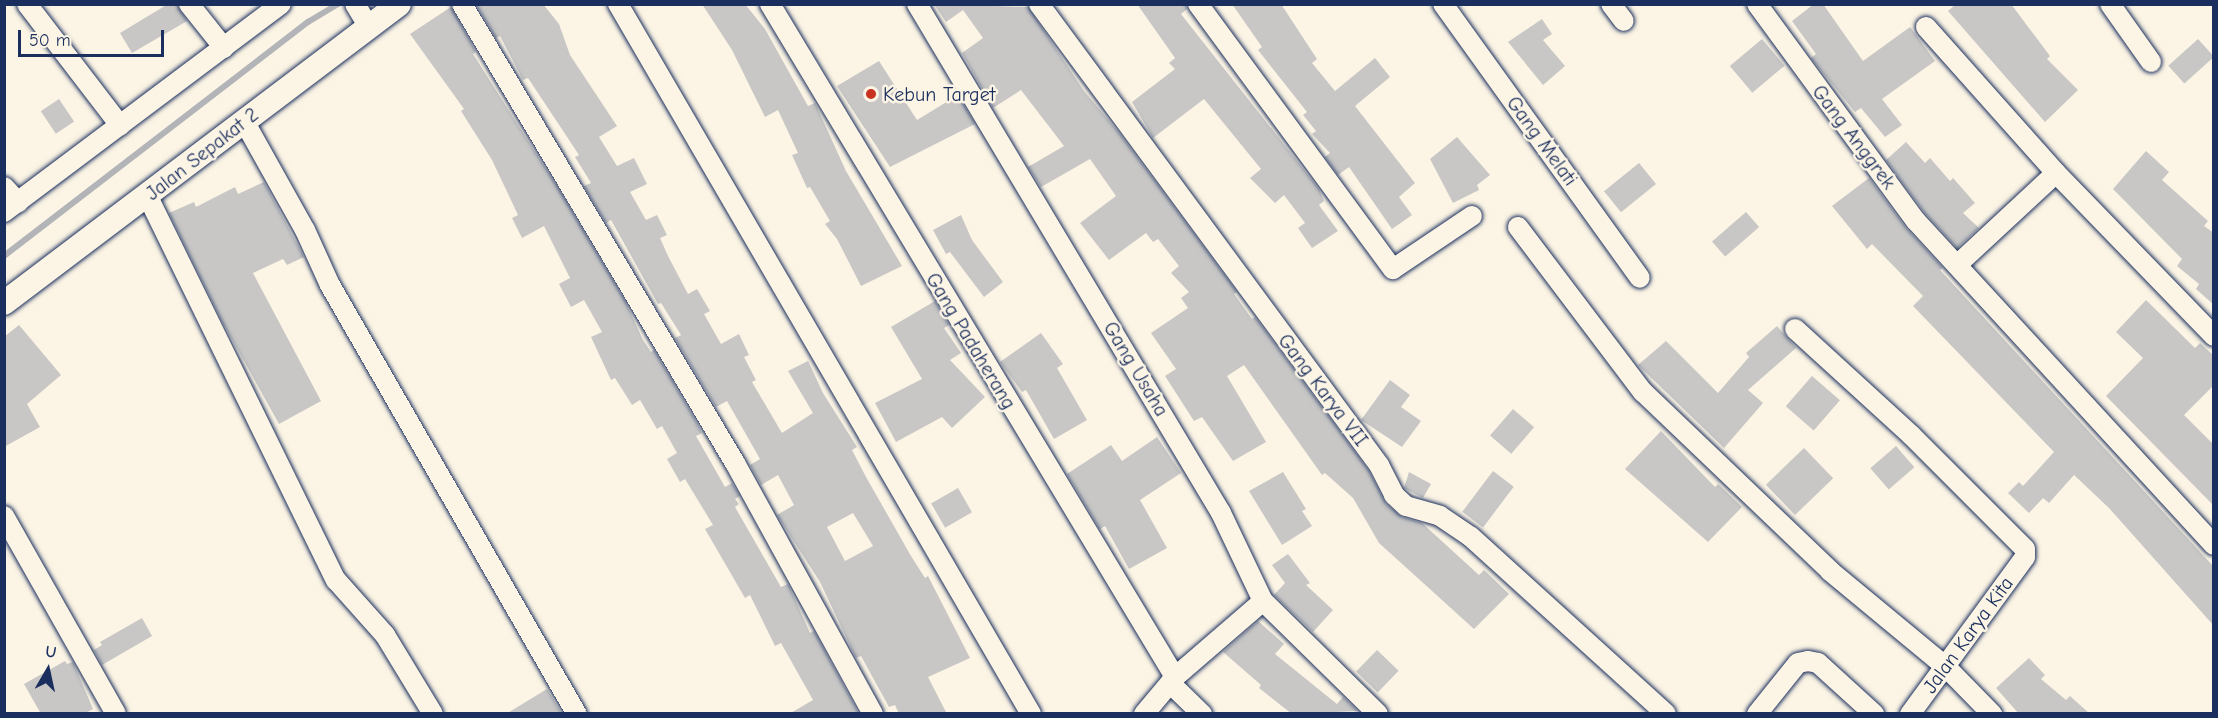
<!DOCTYPE html>
<html>
<head>
<meta charset="utf-8">
<style>
	body { margin:0 }
	#map { position:relative; width:2218px; height:718px; overflow:hidden; background:#fcf5e5; font-family:"Comic Neue",sans-serif }
	div>[style] { position:absolute }
	.stream>* { height:6px; margin:-3px; padding:0 3px; transform-origin:3px; border-radius:3px; background:#b2b4b8 }
	.building>* { inset:0; background:#c8c7c6; transform-origin:0 0 }
	.roads { filter:drop-shadow(0 0 2px #1b2f5e) drop-shadow(0 0 2px #1b2f5e) }
	.minor>* { height:20px; margin:-10px; padding:0 10px; transform-origin:10px; border-radius:10px; background:#fcf5e5 }
	.tertiary>* { height:24px; margin:-12px; padding:0 12px; transform-origin:12px; border-radius:12px; background:#fcf5e5 }
	.dots>* { width:16px; height:16px; translate:-50% -50%; box-sizing:border-box; border:3px solid #fcf5e5; border-radius:50% }
	span { translate:-50% -50%; white-space:nowrap; text-align:center; line-height:1.15; -webkit-text-stroke:5px #fcf5e5; paint-order:stroke }
	.poi-label { font-size:20px; color:#1b2f5e }
	.left { translate:0 -50%; text-align:left }
	.street-label { font-size:20px; color:#1b2f5e }
	.frame { position:absolute; inset:0; border:6px solid #1b2f5e; pointer-events:none }
	.north { position:absolute; left:18px; top:640px; width:60px; height:60px; -webkit-text-stroke:4px #fcf5e5; paint-order:stroke; rotate:9deg; font-size:16px; font-weight:700; line-height:24px; text-align:center; color:#1b2f5e }
	.north::after { content:''; display:block; margin:auto; width:21px; height:27px; background:#1b2f5e; clip-path:polygon(50% 0,100% 100%,50% 72%,0 100%) }
	.scale { position:absolute; left:18px; top:30px; width:146px; height:27px; box-sizing:border-box; border:3px solid #1b2f5e; border-top:0; padding-left:8px; font-size:18px; line-height:21px; white-space:nowrap; color:#1b2f5e; -webkit-text-stroke:4px #fcf5e5; paint-order:stroke }
</style>
</head>
<body>
<div id="map">
	<div class="stream">
		<div style="left:4px;top:256px;width:384px;rotate:-37.6deg"></div>
		<div style="left:308px;top:22px;width:35px;rotate:-31deg"></div>
	</div>
	<div class="building">
		<div style="clip-path:polygon(168px 4px,177px 4px,187px 21px,132px 53px,120px 33px)"></div>
		<div style="clip-path:polygon(evenodd,476px 4px,543px 4px,559px 24px,570px 55px,617px 126px,599px 137px,617px 166px,634px 158px,647px 184px,630px 192px,646px 220px,657px 215px,667px 235px,660px 238px,668px 256px,688px 294px,697px 289px,710px 311px,704px 314px,721px 344px,739px 334px,749px 355px,744px 357px,756px 380px,752px 382px,782px 433px,813px 413px,788px 371px,808px 361px,823px 393px,857px 447px,852px 450px,866px 477px,911px 556px,925px 578px,928px 576px,970px 658px,928px 677px,947px 714px,899px 714px,895px 705px,889px 707px,861px 656px,856px 658px,820px 582px,777px 515px,794px 505px,778px 475px,761px 485px,750px 465px,760px 459px,727px 401px,716px 407px,675px 338px,681px 335px,661px 303px,658px 304px,611px 220px,606px 223px,584px 186px,591px 183px,575px 157px,579px 155px,528px 78px,523px 80px,500px 36px,496px 38px,476px 4px,853px 513px,873px 546px,845px 561px,827px 527px,853px 513px)"></div>
		<div style="clip-path:polygon(702px 4px,745px 4px,765px 29px,808px 106px,815px 103px,846px 171px,902px 266px,861px 286px,837px 239px,825px 224px,830px 221px,810px 187px,807px 188px,792px 155px,798px 153px,778px 110px,765px 117px,732px 50px)"></div>
		<div style="clip-path:polygon(934px 4px,1028px 7px,1084px 91px,1120px 134px,1237px 292px,1234px 294px,1252px 319px,1255px 317px,1369px 471px,1386px 504px,1402px 517px,1422px 523px,1479px 575px,1484px 570px,1509px 594px,1474px 629px,1379px 543px,1353px 498px,1325px 473px,1322px 475px,1244px 365px,1227px 376px,1266px 442px,1233px 461px,1202px 417px,1194px 421px,1165px 376px,1176px 369px,1151px 333px,1188px 308px,1181px 298px,1189px 292px,1171px 273px,1179px 266px,1158px 239px,1153px 242px,1146px 233px,1109px 260px,1080px 223px,1116px 196px,1090px 159px,1041px 187px,1028px 167px,1064px 146px,1021px 90px,993px 108px,962px 53px,983px 38px,963px 10px,946px 22px)"></div>
		<div style="clip-path:polygon(1137px 4px,1186px 4px,1187px 9px,1181px 14px,1319px 189px,1324px 201px,1319px 205px,1338px 231px,1312px 248px,1298px 228px,1305px 223px,1284px 195px,1275px 203px,1250px 178px,1261px 169px,1204px 99px,1153px 138px,1132px 102px,1175px 69px,1169px 63px,1175px 58px)"></div>
		<div style="clip-path:polygon(1232px 4px,1281px 4px,1317px 59px,1312px 63px,1335px 91px,1375px 58px,1390px 77px,1355px 106px,1415px 183px,1399px 197px,1412px 215px,1392px 229px,1349px 167px,1338px 175px,1325px 157px,1330px 153px,1312px 134px,1316px 131px,1303px 115px,1307px 112px,1258px 50px,1262px 47px)"></div>
		<div style="clip-path:polygon(1814px 4px,1823px 4px,1863px 61px,1910px 27px,1935px 61px,1882px 99px,1902px 125px,1885px 137px,1861px 108px,1855px 112px,1811px 58px,1816px 54px,1792px 21px)"></div>
		<div style="clip-path:polygon(1956px 4px,2011px 4px,2050px 56px,2047px 59px,2078px 90px,2045px 122px,1948px 11px)"></div>
		<div style="clip-path:polygon(451px 7px,476px 52px,473px 54px,556px 185px,625px 301px,643px 340px,651px 352px,654px 350px,694px 418px,702px 433px,696px 436px,725px 487px,732px 483px,740px 496px,735px 499px,739px 504px,735px 507px,781px 587px,788px 584px,810px 633px,814px 631px,859px 714px,789px 714px,813px 700px,781px 643px,775px 646px,750px 595px,745px 598px,705px 529px,713px 525px,685px 479px,680px 482px,667px 459px,677px 453px,662px 426px,657px 429px,640px 400px,632px 405px,615px 378px,611px 380px,591px 337px,602px 332px,584px 300px,571px 307px,559px 284px,570px 278px,544px 226px,522px 238px,512px 218px,518px 215px,492px 160px,461px 111px,464px 109px,410px 34px)"></div>
		<div style="clip-path:polygon(1542px 19px,1552px 34px,1543px 40px,1565px 66px,1543px 85px,1508px 42px)"></div>
		<div style="left:1762px;top:39px;width:35px;height:42px;rotate:50deg"></div>
		<div style="left:2198px;top:39px;width:24px;height:40px;rotate:48deg"></div>
		<div style="clip-path:polygon(879px 61px,917px 120px,958px 95px,975px 124px,890px 167px,837px 86px)"></div>
		<div style="left:59px;top:99px;width:27px;height:22px;rotate:56deg"></div>
		<div style="clip-path:polygon(1457px 137px,1490px 175px,1477px 185px,1479px 190px,1453px 203px,1430px 159px)"></div>
		<div style="clip-path:polygon(1906px 142px,1925px 163px,1930px 158px,1950px 181px,1953px 178px,1975px 203px,1963px 213px,1979px 228px,1957px 248px,1925px 213px,1886px 160px)"></div>
		<div style="clip-path:polygon(2146px 151px,2169px 172px,2162px 180px,2208px 221px,2204px 226px,2214px 233px,2214px 305px,2196px 289px,2199px 284px,2177px 266px,2182px 259px,2113px 189px)"></div>
		<div style="left:1639px;top:163px;width:27px;height:45px;rotate:51deg"></div>
		<div style="clip-path:polygon(1869px 178px,1906px 228px,1943px 268px,1940px 270px,2214px 567px,2214px 626px,2109px 508px,2074px 475px,2049px 503px,2043px 498px,2029px 513px,2008px 493px,2019px 482px,2023px 486px,2054px 452px,1913px 306px,1923px 296px,1872px 244px,1867px 249px,1832px 206px)"></div>
		<div style="clip-path:polygon(264px 182px,304px 257px,287px 265px,283px 259px,253px 273px,321px 401px,279px 424px,223px 323px,169px 213px,194px 202px,196px 207px,235px 187px,238px 194px)"></div>
		<div style="left:1746px;top:212px;width:20px;height:45px;rotate:49deg"></div>
		<div style="clip-path:polygon(961px 215px,972px 240px,1003px 282px,984px 297px,950px 252px,946px 254px,933px 230px)"></div>
		<div style="clip-path:polygon(2146px 300px,2195px 348px,2200px 343px,2214px 356px,2214px 385px,2184px 415px,2214px 445px,2214px 506px,2106px 396px,2143px 358px,2116px 332px)"></div>
		<div style="clip-path:polygon(935px 301px,949px 325px,944px 328px,961px 353px,950px 360px,985px 397px,952px 428px,942px 417px,896px 442px,875px 403px,922px 379px,891px 327px)"></div>
		<div style="clip-path:polygon(19px 325px,61px 375px,27px 404px,40px 427px,4px 447px,4px 337px)"></div>
		<div style="clip-path:polygon(1777px 326px,1796px 348px,1748px 390px,1763px 403px,1724px 448px,1638px 365px,1666px 341px,1718px 393px,1749px 357px,1746px 353px)"></div>
		<div style="clip-path:polygon(1041px 333px,1063px 364px,1057px 368px,1087px 420px,1054px 439px,1026px 390px,1022px 392px,1000px 362px)"></div>
		<div style="left:1812px;top:376px;width:37px;height:40px;rotate:41deg"></div>
		<div style="clip-path:polygon(1390px 380px,1410px 395px,1401px 407px,1421px 421px,1402px 447px,1361px 420px)"></div>
		<div style="left:1513px;top:409px;width:28px;height:35px;rotate:41deg"></div>
		<div style="clip-path:polygon(1661px 431px,1715px 487px,1718px 484px,1742px 507px,1708px 542px,1625px 469px)"></div>
		<div style="clip-path:polygon(1157px 437px,1181px 473px,1140px 500px,1167px 548px,1129px 569px,1105px 526px,1100px 529px,1067px 474px,1111px 445px,1122px 461px)"></div>
		<div style="left:1896px;top:446px;width:28px;height:34px;rotate:49deg"></div>
		<div style="left:1804px;top:448px;width:42px;height:53px;rotate:46deg"></div>
		<div style="left:1493px;top:471px;width:26px;height:51px;rotate:37deg"></div>
		<div style="clip-path:polygon(1283px 472px,1306px 509px,1302px 511px,1312px 526px,1282px 545px,1249px 491px)"></div>
		<div style="clip-path:polygon(1409px 472px,1431px 484px,1423px 498px,1404px 488px)"></div>
		<div style="left:958px;top:488px;width:28px;height:31px;rotate:60deg"></div>
		<div style="clip-path:polygon(1288px 554px,1310px 583px,1306px 585px,1333px 610px,1313px 632px,1274px 595px,1285px 583px,1272px 565px)"></div>
		<div style="clip-path:polygon(142px 618px,152px 636px,102px 665px,94px 650px,102px 645px,100px 642px)"></div>
		<div style="clip-path:polygon(1258px 621px,1284px 644px,1275px 654px,1337px 704px,1343px 697px,1358px 711px,1292px 714px,1259px 688px,1261px 685px,1223px 652px)"></div>
		<div style="left:1377px;top:650px;width:30px;height:30px;rotate:44deg"></div>
		<div style="clip-path:polygon(2029px 658px,2045px 675px,2041px 679px,2066px 700px,2070px 696px,2090px 714px,2019px 714px,1996px 688px)"></div>
		<div style="clip-path:polygon(65px 661px,67px 664px,73px 662px,93px 709px,84px 714px,41px 714px,24px 684px)"></div>
		<div style="clip-path:polygon(547px 689px,562px 714px,506px 714px)"></div>
	</div>
	<div class="roads">
		<div class="minor">
			<div style="left:27px;top:4px;width:153px;rotate:52.5deg"></div>
			<div style="left:189px;top:4px;width:56px;rotate:51.5deg"></div>
			<div style="left:355px;top:4px;width:27px;rotate:59deg"></div>
			<div style="left:462px;top:4px;width:534px;rotate:59.26deg"></div>
			<div style="left:735px;top:463px;width:286px;rotate:61.2deg"></div>
			<div style="left:618px;top:4px;width:821px;rotate:59.81deg"></div>
			<div style="left:770px;top:4px;width:785px;rotate:58.96deg"></div>
			<div style="left:917px;top:4px;width:593px;rotate:59.15deg"></div>
			<div style="left:1221px;top:513px;width:98px;rotate:64.5deg"></div>
			<div style="left:1263px;top:601px;width:161px;rotate:44.5deg"></div>
			<div style="left:1039px;top:4px;width:573px;rotate:53.59deg"></div>
			<div style="left:1379px;top:465px;width:34px;rotate:63deg"></div>
			<div style="left:1394px;top:495px;width:16px;rotate:43deg"></div>
			<div style="left:1406px;top:506px;width:35px;rotate:16deg"></div>
			<div style="left:1440px;top:516px;width:37px;rotate:34deg"></div>
			<div style="left:1471px;top:537px;width:263px;rotate:42.2deg"></div>
			<div style="left:1198px;top:4px;width:329px;rotate:53.7deg"></div>
			<div style="left:1393px;top:269px;width:95px;rotate:-33.9deg"></div>
			<div style="left:1443px;top:4px;width:337px;rotate:54.3deg"></div>
			<div style="left:1611px;top:4px;width:21px;rotate:53deg"></div>
			<div style="left:1757px;top:4px;width:269px;rotate:53.8deg"></div>
			<div style="left:1916px;top:221px;width:440px;rotate:47.4deg"></div>
			<div style="left:2110px;top:4px;width:71px;rotate:54.7deg"></div>
			<div style="left:1926px;top:27px;width:195px;rotate:48.3deg"></div>
			<div style="left:2056px;top:173px;width:227px;rotate:45.9deg"></div>
			<div style="left:244px;top:121px;width:125px;rotate:60.8deg"></div>
			<div style="left:305px;top:230px;width:60px;rotate:65.6deg"></div>
			<div style="left:330px;top:285px;width:495px;rotate:60.1deg"></div>
			<div style="left:4px;top:187px;width:21px;rotate:47deg"></div>
			<div style="left:148px;top:197px;width:427px;rotate:63.9deg"></div>
			<div style="left:336px;top:580px;width:74px;rotate:48.3deg"></div>
			<div style="left:385px;top:635px;width:92px;rotate:58.7deg"></div>
			<div style="left:4px;top:212px;width:346px;rotate:-36.9deg"></div>
			<div style="left:1518px;top:227px;width:207px;rotate:52.9deg"></div>
			<div style="left:1643px;top:392px;width:259px;rotate:43.7deg"></div>
			<div style="left:1830px;top:571px;width:151px;rotate:39.6deg"></div>
			<div style="left:1946px;top:667px;width:66px;rotate:45.6deg"></div>
			<div style="left:1957px;top:265px;width:135px;rotate:-42.9deg"></div>
			<div style="left:1795px;top:329px;width:157px;rotate:42.4deg"></div>
			<div style="left:1911px;top:435px;width:161px;rotate:45deg"></div>
			<div style="left:2025px;top:549px;width:8px;rotate:90deg"></div>
			<div style="left:2025px;top:557px;width:195px;rotate:126.2deg"></div>
			<div style="left:4px;top:516px;width:227px;rotate:60.5deg"></div>
			<div style="left:1170px;top:683px;width:45px;rotate:44.1deg"></div>
			<div style="left:1144px;top:714px;width:48px;rotate:-50deg"></div>
			<div style="left:1175px;top:677px;width:116px;rotate:-40.8deg"></div>
			<div style="left:1757px;top:714px;width:65px;rotate:-51.2deg"></div>
			<div style="left:1798px;top:663px;width:10px;rotate:-11deg"></div>
			<div style="left:1808px;top:661px;width:10px;rotate:11deg"></div>
			<div style="left:1818px;top:663px;width:76px;rotate:42.3deg"></div>
		</div>
		<div class="tertiary">
			<div style="left:4px;top:303px;width:495px;rotate:-37.1deg"></div>
		</div>
	</div>
	<div class="dots">
		<div style="left:871px;top:94px;background:#c8321e"></div>
	</div>
	<div class="poi-label">
		<span class="left" style="left:883px;top:94px">Kebun Target</span>
	</div>
	<div class="street-label">
		<span style="left:1854px;top:137px;rotate:53deg">Gang Anggrek</span>
		<span style="left:1542px;top:141px;rotate:54deg">Gang Melati</span>
		<span style="left:202px;top:154px;rotate:-38deg">Jalan Sepakat 2</span>
		<span style="left:971px;top:341px;rotate:59deg">Gang Padaherang</span>
		<span style="left:1136px;top:369px;rotate:59deg">Gang Usaha</span>
		<span style="left:1323px;top:390px;rotate:53deg">Gang Karya VII</span>
		<span style="left:1968px;top:635px;rotate:-54deg">Jalan Karya Kita</span>
	</div>
	<div class="frame"></div>
	<div class="north">U</div>
	<div class="scale">50 m</div>
</div>
</body>
</html>
